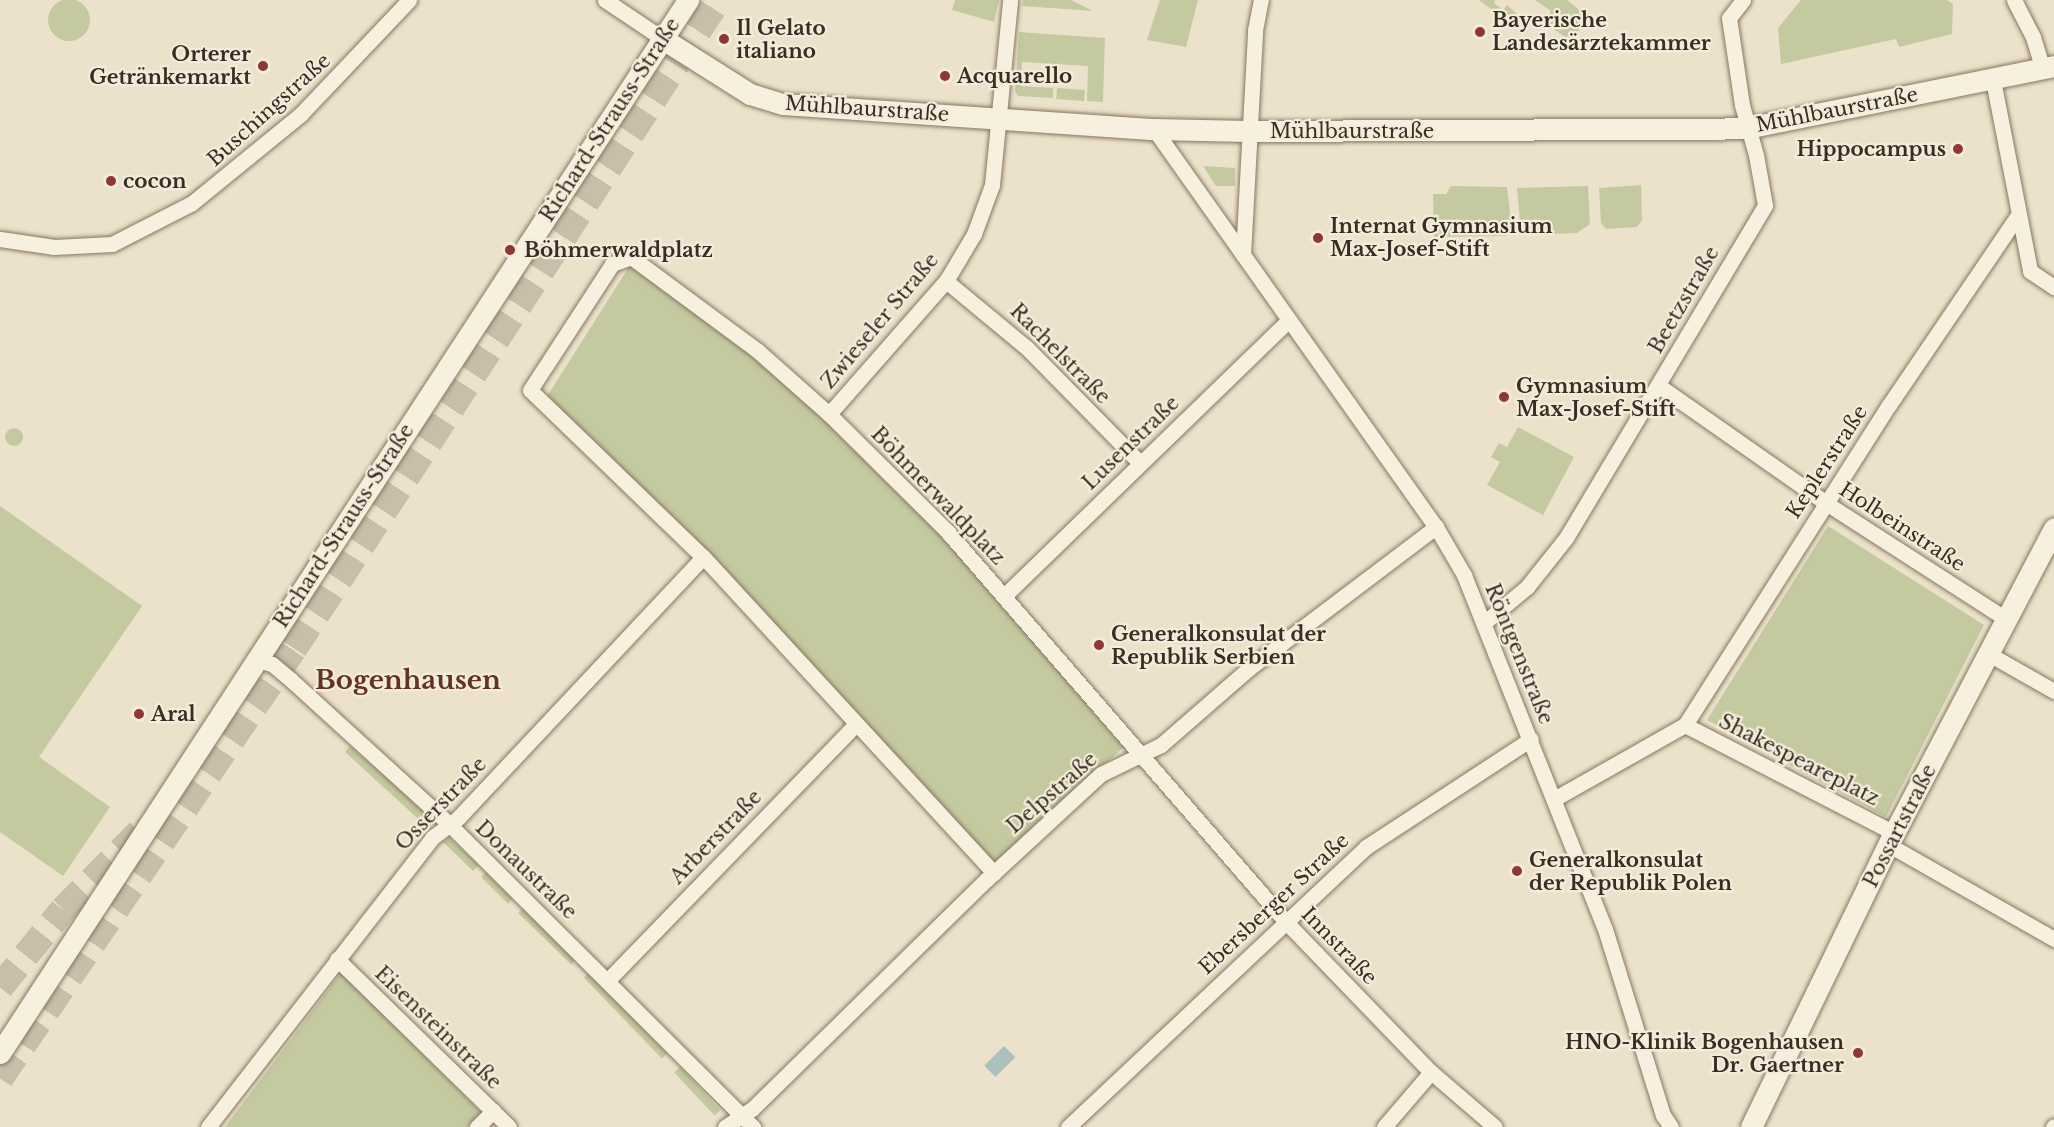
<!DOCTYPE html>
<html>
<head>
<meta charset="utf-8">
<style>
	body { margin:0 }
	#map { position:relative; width:2054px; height:1127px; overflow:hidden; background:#ece2cb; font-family:"Libre Baskerville",serif }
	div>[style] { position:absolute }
	.green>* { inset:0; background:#c4c9a0; transform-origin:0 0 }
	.round { border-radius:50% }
	.water>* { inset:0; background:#abc1bb; transform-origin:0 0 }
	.highway-tunnel>* { height:27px; margin-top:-13.5px; transform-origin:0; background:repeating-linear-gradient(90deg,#c8bea9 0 27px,transparent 0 41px) }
	.roads { filter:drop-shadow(0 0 2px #877661) drop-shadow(0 0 2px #877661) }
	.street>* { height:15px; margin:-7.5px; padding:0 7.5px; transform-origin:7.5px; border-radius:7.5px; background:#f7f0de }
	.secondary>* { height:21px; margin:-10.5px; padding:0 10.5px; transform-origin:10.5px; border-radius:10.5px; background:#f7f0de }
	.dots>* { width:16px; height:16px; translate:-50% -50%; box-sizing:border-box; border:3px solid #f4ecdb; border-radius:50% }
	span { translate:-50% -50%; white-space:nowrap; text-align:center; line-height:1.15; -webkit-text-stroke:4.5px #f4ecdb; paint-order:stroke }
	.poi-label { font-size:20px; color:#392e23; font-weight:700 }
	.left { translate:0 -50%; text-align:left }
	.right { translate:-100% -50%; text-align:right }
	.street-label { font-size:20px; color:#392e23 }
	.district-label { font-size:26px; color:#623326; font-weight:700 }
</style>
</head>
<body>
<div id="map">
	<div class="green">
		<div class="round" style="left:48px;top:-1px;width:42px;height:42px"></div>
		<div style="clip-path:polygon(955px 0,999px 0,994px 22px,952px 10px)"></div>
		<div style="clip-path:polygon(1023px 0,1071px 0,1093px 11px,1022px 6px)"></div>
		<div style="clip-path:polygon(1160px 0,1198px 0,1186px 47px,1147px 40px)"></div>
		<div style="clip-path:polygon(1479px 0,1495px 0,1494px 3px,1503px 10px,1507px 5px,1519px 16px,1512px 25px)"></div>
		<div style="clip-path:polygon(1535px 0,1567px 0,1588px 17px,1571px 41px,1543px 22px,1551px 11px)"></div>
		<div style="clip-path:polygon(1801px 0,1947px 0,1953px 4px,1952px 34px,1899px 47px,1896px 39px,1781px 64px,1778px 28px)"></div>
		<div style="clip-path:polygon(1019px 32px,1105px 38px,1103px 102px,1087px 101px,1088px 66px,1022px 62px,1021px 86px,1053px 88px,1053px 98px,1018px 96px,1015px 92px)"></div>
		<div style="left:1057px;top:88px;width:28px;height:11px;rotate:4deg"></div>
		<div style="clip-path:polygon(1203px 166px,1235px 168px,1235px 186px,1216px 186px)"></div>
		<div style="clip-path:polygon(1641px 185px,1642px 220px,1637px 227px,1606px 229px,1601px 223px,1599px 188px)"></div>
		<div style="clip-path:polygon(1451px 186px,1507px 187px,1512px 230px,1505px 236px,1434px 237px,1433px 194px,1446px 194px)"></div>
		<div style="clip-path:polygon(1588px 186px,1590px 224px,1577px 233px,1526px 235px,1521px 232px,1517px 188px)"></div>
		<div style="clip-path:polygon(632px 262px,748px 348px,826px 418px,941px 536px,1126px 745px,994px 866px,546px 398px)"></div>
		<div style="clip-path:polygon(1518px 427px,1574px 457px,1543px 515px,1487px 485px,1500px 462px,1491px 457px,1499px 443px,1507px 447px)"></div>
		<div class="round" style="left:5px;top:428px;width:18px;height:18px"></div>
		<div style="clip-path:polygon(0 506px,142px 606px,39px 757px,110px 807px,63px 876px,0 832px)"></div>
		<div style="clip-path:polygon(1828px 526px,1984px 625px,1886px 817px,1707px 720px)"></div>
		<div style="clip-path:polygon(350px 746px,435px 820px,427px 827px,345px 752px)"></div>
		<div style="clip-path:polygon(449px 838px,479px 865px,473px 871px,443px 842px)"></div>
		<div style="left:486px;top:872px;width:38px;height:7px;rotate:45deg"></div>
		<div style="left:523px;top:908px;width:74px;height:7px;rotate:44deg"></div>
		<div style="clip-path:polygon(341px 973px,481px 1112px,467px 1127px,225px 1127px)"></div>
		<div style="left:589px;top:973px;width:112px;height:7px;rotate:46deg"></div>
		<div style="left:680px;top:1067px;width:59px;height:8px;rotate:47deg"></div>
	</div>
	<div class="water">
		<div style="left:1004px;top:1046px;width:16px;height:28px;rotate:45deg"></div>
	</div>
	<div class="highway-tunnel">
		<div style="left:0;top:987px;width:100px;rotate:-51.1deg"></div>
		<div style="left:63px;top:909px;width:115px;rotate:-45.4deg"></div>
		<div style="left:0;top:1078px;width:521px;rotate:-55.64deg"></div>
		<div style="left:294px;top:648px;width:774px;rotate:-56.8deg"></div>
	</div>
	<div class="roads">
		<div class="street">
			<div style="left:605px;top:0;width:70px;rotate:33.9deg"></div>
			<div style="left:2014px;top:0;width:42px;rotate:62.8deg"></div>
			<div style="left:2033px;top:37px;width:34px;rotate:73deg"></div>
			<div style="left:1993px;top:80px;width:195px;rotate:79deg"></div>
			<div style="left:2030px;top:271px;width:29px;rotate:34deg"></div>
			<div style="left:1154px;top:129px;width:488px;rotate:54.7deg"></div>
			<div style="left:1436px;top:527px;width:56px;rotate:59.7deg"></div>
			<div style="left:1464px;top:575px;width:381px;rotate:68.3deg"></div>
			<div style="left:1605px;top:929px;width:195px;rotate:72.7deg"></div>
			<div style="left:1663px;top:1115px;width:14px;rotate:56deg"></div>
			<div style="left:0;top:239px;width:55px;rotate:8.4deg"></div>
			<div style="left:54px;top:247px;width:58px;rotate:-3deg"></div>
			<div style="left:112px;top:244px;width:90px;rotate:-27.1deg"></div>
			<div style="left:192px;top:203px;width:141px;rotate:-39.2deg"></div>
			<div style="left:301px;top:114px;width:157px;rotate:-46.5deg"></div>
			<div style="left:1243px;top:255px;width:225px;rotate:-86.9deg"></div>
			<div style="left:1255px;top:30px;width:31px;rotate:-79deg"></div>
			<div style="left:946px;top:281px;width:105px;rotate:39.6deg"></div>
			<div style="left:1027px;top:348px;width:161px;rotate:45.5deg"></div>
			<div style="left:1659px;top:386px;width:204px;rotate:35deg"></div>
			<div style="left:1826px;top:503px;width:214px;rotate:32.8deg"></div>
			<div style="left:829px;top:414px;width:177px;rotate:-48.7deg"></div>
			<div style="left:946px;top:281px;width:55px;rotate:-59.2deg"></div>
			<div style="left:974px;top:234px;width:52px;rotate:-69.8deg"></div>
			<div style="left:992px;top:185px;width:186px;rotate:-84.4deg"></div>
			<div style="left:1004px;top:596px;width:395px;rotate:-44.1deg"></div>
			<div style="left:1485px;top:622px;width:55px;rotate:-39.8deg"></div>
			<div style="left:1527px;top:587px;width:63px;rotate:-51.5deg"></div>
			<div style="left:1566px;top:538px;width:388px;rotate:-59.1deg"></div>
			<div style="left:1765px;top:205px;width:51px;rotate:-100.2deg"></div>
			<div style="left:1756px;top:155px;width:52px;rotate:-105.6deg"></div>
			<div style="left:1742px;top:105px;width:88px;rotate:-98.5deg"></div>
			<div style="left:1729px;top:18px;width:23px;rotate:-52deg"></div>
			<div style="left:1987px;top:653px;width:77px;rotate:29.6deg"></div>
			<div style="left:256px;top:660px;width:16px;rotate:14deg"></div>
			<div style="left:272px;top:664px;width:25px;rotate:40deg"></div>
			<div style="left:291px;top:680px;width:212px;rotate:42.3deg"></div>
			<div style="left:448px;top:823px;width:431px;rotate:44.9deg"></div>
			<div style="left:1685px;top:725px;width:235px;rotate:27.3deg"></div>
			<div style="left:1554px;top:799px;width:150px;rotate:-29.5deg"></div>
			<div style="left:1685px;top:725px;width:379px;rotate:-57.5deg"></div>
			<div style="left:1889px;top:405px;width:227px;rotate:-55.8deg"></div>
			<div style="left:1889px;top:845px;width:190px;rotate:29.7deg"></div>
			<div style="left:994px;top:873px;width:430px;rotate:-132.6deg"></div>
			<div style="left:703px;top:557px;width:240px;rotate:-136deg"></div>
			<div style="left:530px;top:390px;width:150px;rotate:-56.9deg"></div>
			<div style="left:612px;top:264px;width:20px;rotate:-20deg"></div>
			<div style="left:631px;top:257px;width:158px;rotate:36.5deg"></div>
			<div style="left:758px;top:351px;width:95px;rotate:41.6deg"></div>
			<div style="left:829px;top:414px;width:165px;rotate:44.8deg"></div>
			<div style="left:946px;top:530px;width:517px;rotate:49.07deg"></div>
			<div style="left:1285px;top:921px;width:210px;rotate:46deg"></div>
			<div style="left:1431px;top:1072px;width:84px;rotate:40.7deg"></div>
			<div style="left:337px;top:959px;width:240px;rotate:44.3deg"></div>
			<div style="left:608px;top:980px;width:355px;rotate:-45.9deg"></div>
			<div style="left:208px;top:1127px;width:367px;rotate:-52.2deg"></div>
			<div style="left:433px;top:837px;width:31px;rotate:-37deg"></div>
			<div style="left:458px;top:818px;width:358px;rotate:-46.8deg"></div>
			<div style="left:477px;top:1127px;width:23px;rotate:-45deg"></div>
			<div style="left:725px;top:1127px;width:32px;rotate:-34deg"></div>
			<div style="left:752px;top:1109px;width:327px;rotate:-44.4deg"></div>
			<div style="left:986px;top:880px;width:156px;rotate:-42.7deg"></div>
			<div style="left:1101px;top:774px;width:67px;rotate:-25.8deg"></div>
			<div style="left:1161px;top:745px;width:116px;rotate:-41.1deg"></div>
			<div style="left:1248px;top:669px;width:236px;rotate:-37.1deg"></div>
			<div style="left:1068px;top:1127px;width:409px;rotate:-43.2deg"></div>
			<div style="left:1366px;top:847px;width:197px;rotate:-33.2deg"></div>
			<div style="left:1384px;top:1127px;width:72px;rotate:-49.5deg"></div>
			<div style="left:2053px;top:1127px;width:1px;rotate:-45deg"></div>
		</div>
		<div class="secondary">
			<div style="left:663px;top:39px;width:103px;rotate:32.3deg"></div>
			<div style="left:750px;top:94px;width:34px;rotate:17deg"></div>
			<div style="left:783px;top:104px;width:372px;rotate:3.9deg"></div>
			<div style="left:1154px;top:129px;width:94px;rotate:1.2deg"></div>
			<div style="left:1248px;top:131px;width:499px;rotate:-0.3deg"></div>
			<div style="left:1747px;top:128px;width:313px;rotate:-11.4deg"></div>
			<div style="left:0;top:1053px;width:1258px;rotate:-56.84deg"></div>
			<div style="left:1751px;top:1127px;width:327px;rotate:-64.1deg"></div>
			<div style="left:1894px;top:833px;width:344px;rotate:-62.3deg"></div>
		</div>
	</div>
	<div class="dots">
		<div style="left:1480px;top:32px;background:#913636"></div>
		<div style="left:724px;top:39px;background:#913636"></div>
		<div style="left:263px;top:66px;background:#913636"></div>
		<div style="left:945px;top:76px;background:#913636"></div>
		<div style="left:1958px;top:149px;background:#913636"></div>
		<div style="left:111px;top:181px;background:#913636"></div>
		<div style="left:1318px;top:238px;background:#913636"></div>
		<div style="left:510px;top:250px;background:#913636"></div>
		<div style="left:1504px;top:397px;background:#913636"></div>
		<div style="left:1099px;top:645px;background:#913636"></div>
		<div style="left:139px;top:714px;background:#913636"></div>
		<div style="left:1517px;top:871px;background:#913636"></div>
		<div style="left:1858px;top:1053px;background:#913636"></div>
	</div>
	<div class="poi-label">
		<span class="left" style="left:1492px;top:32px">Bayerische<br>Landesärztekammer</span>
		<span class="left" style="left:736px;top:40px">Il Gelato<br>italiano</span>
		<span class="right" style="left:251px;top:66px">Orterer<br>Getränkemarkt</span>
		<span class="left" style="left:957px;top:76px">Acquarello</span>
		<span class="right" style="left:1946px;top:149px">Hippocampus</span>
		<span class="left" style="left:123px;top:181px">cocon</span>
		<span class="left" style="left:1330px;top:238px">Internat Gymnasium<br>Max-Josef-Stift</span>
		<span class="left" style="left:524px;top:250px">Böhmerwaldplatz</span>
		<span class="left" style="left:1516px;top:398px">Gymnasium<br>Max-Josef-Stift</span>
		<span class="left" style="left:1111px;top:646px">Generalkonsulat der<br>Republik Serbien</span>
		<span class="left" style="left:151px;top:714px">Aral</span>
		<span class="left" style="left:1529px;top:872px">Generalkonsulat<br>der Republik Polen</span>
		<span class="right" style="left:1844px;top:1054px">HNO-Klinik Bogenhausen<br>Dr. Gaertner</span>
	</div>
	<div class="street-label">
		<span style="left:867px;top:109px;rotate:4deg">Mühlbaurstraße</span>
		<span style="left:269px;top:110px;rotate:-42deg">Buschingstraße</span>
		<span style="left:1837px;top:110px;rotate:-11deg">Mühlbaurstraße</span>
		<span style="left:610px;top:120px;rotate:-57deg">Richard-Strauss-Straße</span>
		<span style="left:1352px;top:131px">Mühlbaurstraße</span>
		<span style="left:1684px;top:300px;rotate:-60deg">Beetzstraße</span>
		<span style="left:880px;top:321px;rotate:-50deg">Zwieseler Straße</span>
		<span style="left:1060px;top:354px;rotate:45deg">Rachelstraße</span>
		<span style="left:1131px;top:443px;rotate:-44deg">Lusenstraße</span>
		<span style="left:1827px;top:462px;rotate:-57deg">Keplerstraße</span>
		<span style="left:938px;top:496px;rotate:46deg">Böhmerwaldplatz</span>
		<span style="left:344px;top:526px;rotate:-57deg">Richard-Strauss-Straße</span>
		<span style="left:1902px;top:527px;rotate:33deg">Holbeinstraße</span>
		<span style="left:1519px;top:654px;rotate:68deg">Röntgenstraße</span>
		<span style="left:1799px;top:760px;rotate:27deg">Shakespeareplatz</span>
		<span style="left:1052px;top:793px;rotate:-41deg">Delpstraße</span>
		<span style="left:441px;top:804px;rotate:-46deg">Osserstraße</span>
		<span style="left:1900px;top:826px;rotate:-63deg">Possartstraße</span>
		<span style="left:716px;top:837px;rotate:-46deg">Arberstraße</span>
		<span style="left:526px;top:870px;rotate:44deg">Donaustraße</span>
		<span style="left:1274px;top:904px;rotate:-43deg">Ebersberger Straße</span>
		<span style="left:1339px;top:946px;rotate:46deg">Innstraße</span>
		<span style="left:438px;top:1028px;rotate:44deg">Eisensteinstraße</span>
	</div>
	<div class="district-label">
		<span style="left:408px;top:681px">Bogenhausen</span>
	</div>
</div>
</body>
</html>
